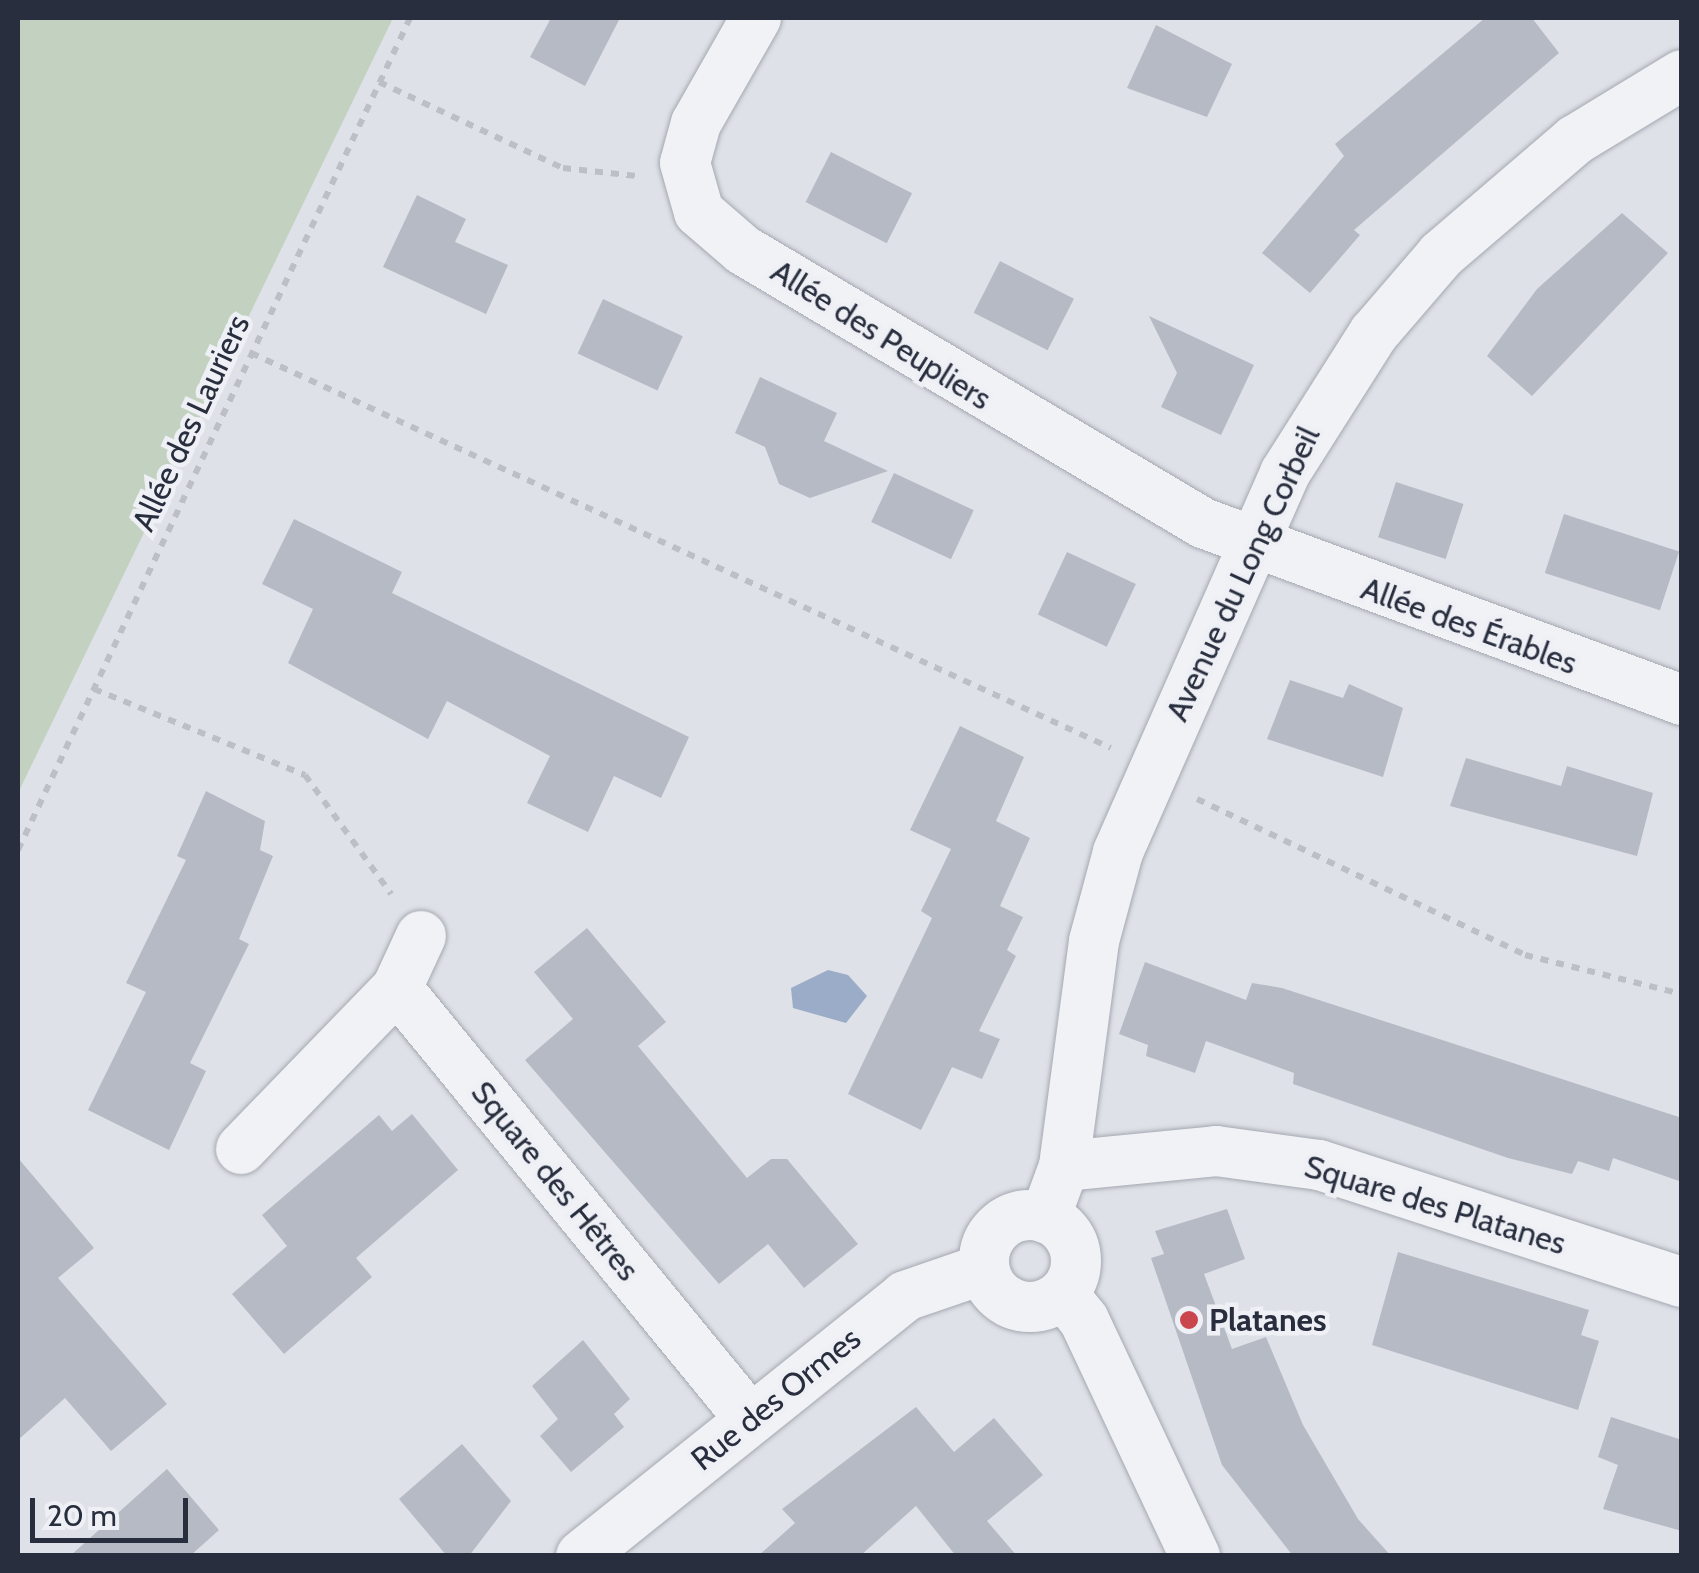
<!DOCTYPE html>
<html>
<head>
<meta charset="utf-8">
<style>
	body { margin:0 }
	#map { position:relative; width:1699px; height:1573px; overflow:hidden; background:#dee1e7; font-family:Cabin,sans-serif }
	div>[style] { position:absolute }
	.green>* { inset:0; background:#c3d1c0 }
	.water>* { inset:0; background:#9aacc7 }
	.building>* { inset:0; background:#b6bac4; transform-origin:0 0 }
	.path>* { height:6px; margin-top:-3px; transform-origin:0; background:repeating-linear-gradient(90deg,#bdbfc6 0 8px,transparent 0 16px) }
	.roads { filter:drop-shadow(0 0 2px #a4a8b1) drop-shadow(0 0 2px #a4a8b1) }
	.street>* { height:50px; margin:-25px; padding:0 25px; transform-origin:25px; border-radius:25px; background:#f1f2f6 }
	.street>.ring { margin:-25px; padding:0; box-sizing:content-box; background:none; border:50px solid #f1f2f6; border-radius:50% }
	.dots>* { width:28px; height:28px; translate:-50% -50%; box-sizing:border-box; border:5px solid #eef0f5; border-radius:50% }
	span { translate:-50% -50%; white-space:nowrap; text-align:center; line-height:1.15; -webkit-text-stroke:9px #eef0f5; paint-order:stroke }
	.street-label { font-size:32px; color:#282e3e }
	.poi-label { font-size:32px; color:#282e3e; font-weight:700 }
	.left { translate:0 -50%; text-align:left }
	.frame { position:absolute; inset:0; border:20px solid #282e3e; pointer-events:none }
	.scale { position:absolute; left:30px; top:1498px; width:158px; height:45px; box-sizing:border-box; border:5px solid #282e3e; border-top:0; padding-left:12px; font-size:30px; line-height:35px; white-space:nowrap; color:#282e3e; -webkit-text-stroke:8px #eef0f5; paint-order:stroke }
</style>
</head>
<body>
<div id="map">
	<div class="green">
		<div style="clip-path:polygon(18px 18px,393px 18px,18px 793px)"></div>
	</div>
	<div class="water">
		<div style="clip-path:polygon(828px 970px,848px 975px,867px 996px,846px 1023px,793px 1008px,791px 988px)"></div>
	</div>
	<div class="building">
		<div style="clip-path:polygon(551px 18px,620px 18px,585px 86px,530px 57px)"></div>
		<div style="clip-path:polygon(1485px 18px,1532px 18px,1559px 53px,1354px 230px,1360px 235px,1310px 293px,1262px 253px,1344px 156px,1335px 144px)"></div>
		<div style="clip-path:polygon(1156px 25px,1232px 64px,1207px 117px,1127px 88px)"></div>
		<div style="left:831px;top:152px;width:91px;height:56px;rotate:27deg"></div>
		<div style="clip-path:polygon(417px 195px,466px 219px,455px 242px,508px 265px,486px 314px,383px 267px)"></div>
		<div style="clip-path:polygon(1622px 213px,1668px 253px,1532px 396px,1487px 356px,1537px 289px)"></div>
		<div style="left:1000px;top:261px;width:83px;height:58px;rotate:27deg"></div>
		<div style="left:603px;top:299px;width:88px;height:60px;rotate:25deg"></div>
		<div style="clip-path:polygon(1149px 316px,1254px 365px,1221px 435px,1161px 407px,1177px 373px)"></div>
		<div style="clip-path:polygon(760px 377px,837px 413px,824px 441px,888px 471px,810px 498px,779px 484px,765px 447px,735px 433px)"></div>
		<div style="left:894px;top:473px;width:88px;height:54px;rotate:25deg"></div>
		<div style="left:1396px;top:482px;width:71px;height:58px;rotate:18deg"></div>
		<div style="left:1564px;top:514px;width:121px;height:62px;rotate:18deg"></div>
		<div style="clip-path:polygon(294px 519px,402px 572px,392px 593px,689px 737px,661px 798px,614px 776px,588px 832px,527px 803px,550px 756px,447px 701px,428px 739px,288px 663px,313px 609px,262px 584px)"></div>
		<div style="left:1067px;top:552px;width:76px;height:69px;rotate:25deg"></div>
		<div style="clip-path:polygon(1290px 680px,1343px 698px,1349px 684px,1403px 708px,1383px 777px,1267px 739px)"></div>
		<div style="clip-path:polygon(960px 726px,1024px 757px,996px 821px,1030px 838px,1000px 906px,1023px 917px,1007px 950px,1016px 956px,979px 1031px,1000px 1039px,982px 1079px,952px 1067px,921px 1130px,848px 1094px,932px 918px,921px 911px,951px 849px,910px 830px)"></div>
		<div style="clip-path:polygon(1466px 758px,1561px 786px,1567px 766px,1653px 793px,1637px 856px,1450px 806px)"></div>
		<div style="clip-path:polygon(206px 791px,265px 821px,260px 850px,273px 856px,239px 939px,249px 944px,190px 1063px,206px 1071px,169px 1150px,88px 1110px,146px 992px,126px 983px,186px 860px,177px 856px)"></div>
		<div style="clip-path:polygon(587px 928px,666px 1022px,638px 1046px,747px 1178px,771px 1159px,787px 1159px,858px 1244px,804px 1288px,768px 1244px,719px 1284px,525px 1060px,573px 1019px,534px 972px)"></div>
		<div style="clip-path:polygon(1145px 962px,1246px 1000px,1252px 983px,1282px 988px,1682px 1118px,1682px 1182px,1613px 1158px,1609px 1171px,1578px 1161px,1572px 1174px,1508px 1158px,1293px 1084px,1294px 1073px,1206px 1041px,1195px 1073px,1146px 1056px,1148px 1045px,1119px 1034px)"></div>
		<div style="clip-path:polygon(412px 1114px,458px 1170px,356px 1258px,372px 1277px,284px 1354px,232px 1294px,287px 1246px,262px 1215px,379px 1115px,392px 1131px)"></div>
		<div style="clip-path:polygon(18px 1158px,94px 1248px,58px 1278px,167px 1404px,111px 1451px,65px 1398px,18px 1440px)"></div>
		<div style="clip-path:polygon(1227px 1209px,1245px 1259px,1204px 1274px,1232px 1349px,1266px 1337px,1303px 1425px,1358px 1519px,1391px 1556px,1293px 1556px,1222px 1465px,1151px 1258px,1164px 1254px,1155px 1231px)"></div>
		<div style="clip-path:polygon(1398px 1252px,1589px 1310px,1581px 1335px,1599px 1341px,1578px 1410px,1372px 1345px)"></div>
		<div style="clip-path:polygon(583px 1340px,630px 1399px,614px 1414px,624px 1427px,571px 1472px,540px 1436px,558px 1419px,532px 1386px)"></div>
		<div style="clip-path:polygon(916px 1407px,954px 1452px,994px 1418px,1043px 1475px,987px 1521px,1017px 1556px,956px 1556px,916px 1506px,860px 1556px,758px 1556px,795px 1523px,782px 1509px)"></div>
		<div style="clip-path:polygon(1611px 1417px,1682px 1440px,1682px 1531px,1603px 1509px,1618px 1465px,1598px 1457px)"></div>
		<div style="clip-path:polygon(462px 1444px,511px 1501px,469px 1556px,447px 1556px,399px 1499px)"></div>
		<div style="clip-path:polygon(167px 1469px,219px 1530px,190px 1556px,70px 1556px)"></div>
	</div>
	<div class="path">
		<div style="left:379px;top:82px;width:203px;rotate:25.1deg"></div>
		<div style="left:563px;top:168px;width:74px;rotate:6.2deg"></div>
		<div style="left:251px;top:353px;width:946px;rotate:24.67deg"></div>
		<div style="left:94px;top:689px;width:228px;rotate:22.2deg"></div>
		<div style="left:305px;top:775px;width:147px;rotate:54.1deg"></div>
		<div style="left:1197px;top:799px;width:363px;rotate:25.4deg"></div>
		<div style="left:1525px;top:955px;width:162px;rotate:14deg"></div>
		<div style="left:18px;top:850px;width:920px;rotate:-64.77deg"></div>
	</div>
	<div class="roads">
		<div class="street">
			<div style="left:756px;top:18px;width:121px;rotate:119.7deg"></div>
			<div style="left:696px;top:123px;width:41px;rotate:105.4deg"></div>
			<div style="left:685px;top:163px;width:51px;rotate:74.1deg"></div>
			<div style="left:699px;top:212px;width:58px;rotate:40.8deg"></div>
			<div style="left:743px;top:250px;width:535px;rotate:30.69deg"></div>
			<div style="left:1203px;top:523px;width:511px;rotate:20.28deg"></div>
			<div style="left:421px;top:936px;width:57px;rotate:114.8deg"></div>
			<div style="left:397px;top:988px;width:557px;rotate:50.68deg"></div>
			<div style="left:241px;top:1149px;width:224px;rotate:-45.9deg"></div>
			<div style="left:1064px;top:1166px;width:153px;rotate:-5.6deg"></div>
			<div style="left:1216px;top:1151px;width:104px;rotate:7.7deg"></div>
			<div style="left:1319px;top:1165px;width:381px;rotate:17.9deg"></div>
			<div class="ring" style="left:984px;top:1215px;width:42px;height:42px"></div>
			<div style="left:1045px;top:1218px;width:55px;rotate:-69.9deg"></div>
			<div style="left:1064px;top:1166px;width:227px;rotate:-82.4deg"></div>
			<div style="left:1094px;top:941px;width:92px;rotate:-74.9deg"></div>
			<div style="left:1118px;top:852px;width:414px;rotate:-66.2deg"></div>
			<div style="left:1285px;top:473px;width:166px;rotate:-57.6deg"></div>
			<div style="left:1374px;top:333px;width:103px;rotate:-49.3deg"></div>
			<div style="left:1441px;top:255px;width:177px;rotate:-40.6deg"></div>
			<div style="left:1575px;top:140px;width:125px;rotate:-31.3deg"></div>
			<div style="left:1063px;top:1294px;width:33px;rotate:51deg"></div>
			<div style="left:1084px;top:1320px;width:261px;rotate:64.8deg"></div>
			<div style="left:581px;top:1556px;width:415px;rotate:-38.7deg"></div>
			<div style="left:905px;top:1296px;width:83px;rotate:-18.9deg"></div>
		</div>
	</div>
	<div class="dots">
		<div style="left:1189px;top:1320px;background:#ca464f"></div>
	</div>
	<div class="street-label">
		<span style="left:881px;top:335px;rotate:32deg">Allée des Peupliers</span>
		<span style="left:191px;top:423px;rotate:-65deg">Allée des Lauriers</span>
		<span style="left:1243px;top:574px;rotate:-65deg">Avenue du Long Corbeil</span>
		<span style="left:1469px;top:626px;rotate:20deg">Allée des Érables</span>
		<span style="left:555px;top:1181px;rotate:51deg">Square des Hêtres</span>
		<span style="left:1435px;top:1205px;rotate:17deg">Square des Platanes</span>
		<span style="left:776px;top:1399px;rotate:-39deg">Rue des Ormes</span>
	</div>
	<div class="poi-label">
		<span class="left" style="left:1209px;top:1320px">Platanes</span>
	</div>
	<div class="frame"></div>
	<div class="scale">20 m</div>
</div>
</body>
</html>
